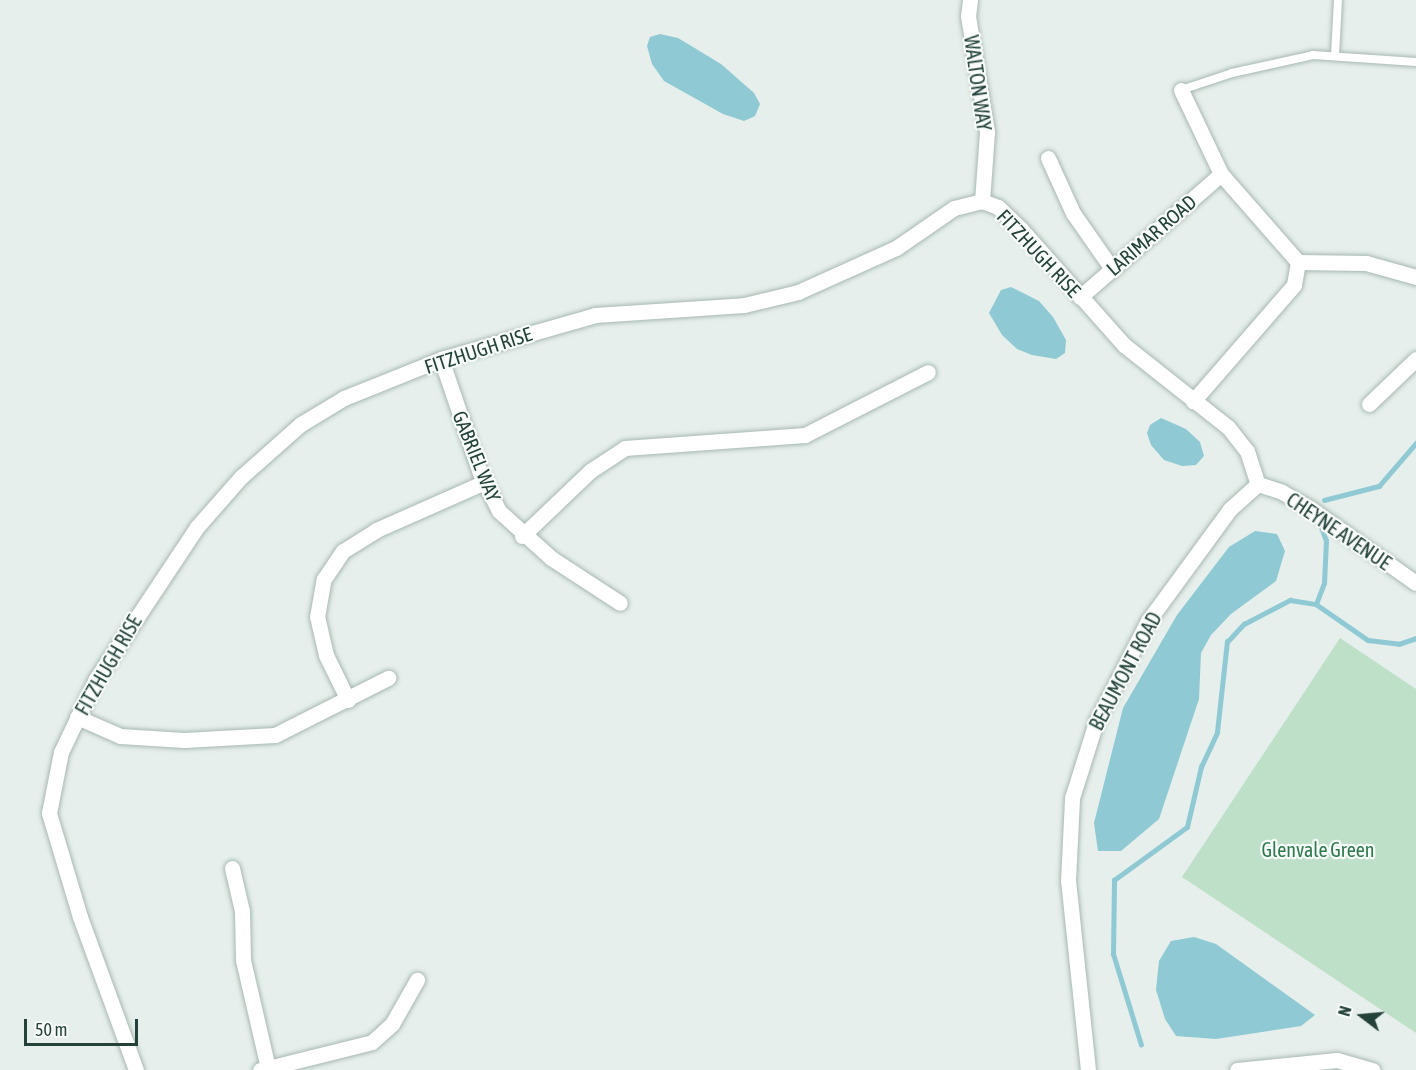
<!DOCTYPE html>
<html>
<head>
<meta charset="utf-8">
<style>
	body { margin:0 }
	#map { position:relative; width:1416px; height:1070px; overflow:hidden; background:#e6efeb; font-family:"Asap Condensed",sans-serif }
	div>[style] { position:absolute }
	.green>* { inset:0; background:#bfe0c8 }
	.water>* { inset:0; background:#8ec9d4 }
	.stream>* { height:4.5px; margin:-2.25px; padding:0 2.25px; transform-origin:2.25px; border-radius:2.25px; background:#8ec9d4 }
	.roads { filter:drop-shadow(0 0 2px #a8b8b2) drop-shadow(0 0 2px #a8b8b2) }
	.service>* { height:8px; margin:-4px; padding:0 4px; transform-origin:4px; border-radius:4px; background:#fff }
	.minor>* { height:15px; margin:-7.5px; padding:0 7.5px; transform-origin:7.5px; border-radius:7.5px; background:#fff }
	span { translate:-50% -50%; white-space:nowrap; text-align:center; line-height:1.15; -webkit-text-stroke:4.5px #f7fbf9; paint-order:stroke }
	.street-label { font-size:20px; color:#24423a }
	.park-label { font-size:20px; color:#2d7a4b }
	.north { position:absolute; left:1332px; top:986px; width:60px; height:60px; -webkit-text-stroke:4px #f7fbf9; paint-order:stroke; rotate:286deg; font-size:16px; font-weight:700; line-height:24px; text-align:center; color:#24423a }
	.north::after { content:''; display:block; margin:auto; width:21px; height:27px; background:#24423a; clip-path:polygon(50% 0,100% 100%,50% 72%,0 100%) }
	.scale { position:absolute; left:24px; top:1019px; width:114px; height:27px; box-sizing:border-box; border:3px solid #24423a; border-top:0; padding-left:8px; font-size:18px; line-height:21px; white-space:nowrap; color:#24423a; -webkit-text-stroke:4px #f7fbf9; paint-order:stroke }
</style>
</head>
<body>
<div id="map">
	<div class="green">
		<div style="clip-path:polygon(1340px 638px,1416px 689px,1416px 1033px,1182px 877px)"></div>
	</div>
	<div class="water">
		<div style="clip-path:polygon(660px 34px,678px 38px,721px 64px,754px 93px,760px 104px,755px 116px,744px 121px,723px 114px,664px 81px,652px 64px,647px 46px,650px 37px)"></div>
		<div style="clip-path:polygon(1011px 287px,1039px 301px,1053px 317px,1066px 340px,1065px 353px,1056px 359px,1032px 355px,1017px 349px,1002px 335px,989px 313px,1001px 290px)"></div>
		<div style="clip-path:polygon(1161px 418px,1186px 429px,1200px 442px,1204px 456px,1196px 465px,1182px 466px,1164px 460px,1151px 445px,1147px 433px,1150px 425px)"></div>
		<div style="clip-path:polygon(1255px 531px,1277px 534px,1285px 551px,1276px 581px,1231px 614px,1211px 635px,1201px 653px,1199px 699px,1159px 819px,1121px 851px,1098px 851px,1094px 823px,1123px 708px,1177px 615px,1229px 547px)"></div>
		<div style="clip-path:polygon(1194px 937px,1216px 944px,1315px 1015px,1301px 1026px,1216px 1039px,1176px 1036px,1165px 1019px,1156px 990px,1159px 961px,1171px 941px)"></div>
	</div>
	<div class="stream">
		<div style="left:1324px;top:500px;width:57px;rotate:-14.3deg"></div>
		<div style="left:1379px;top:486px;width:57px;rotate:-49.3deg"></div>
		<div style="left:1316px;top:604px;width:22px;rotate:-69deg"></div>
		<div style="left:1324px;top:583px;width:42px;rotate:-87.3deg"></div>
		<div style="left:1326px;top:541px;width:23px;rotate:-110deg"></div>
		<div style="left:1141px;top:1045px;width:95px;rotate:-107.1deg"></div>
		<div style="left:1113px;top:954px;width:74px;rotate:-89.2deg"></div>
		<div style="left:1114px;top:880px;width:90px;rotate:-36deg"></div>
		<div style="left:1187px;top:827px;width:62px;rotate:-76.9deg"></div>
		<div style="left:1201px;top:767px;width:38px;rotate:-65deg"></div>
		<div style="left:1217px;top:732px;width:91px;rotate:-83.7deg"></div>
		<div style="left:1227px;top:642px;width:25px;rotate:-47deg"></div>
		<div style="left:1244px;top:624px;width:52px;rotate:-27.6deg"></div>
		<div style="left:1290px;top:600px;width:26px;rotate:9deg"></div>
		<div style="left:1316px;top:604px;width:63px;rotate:34.7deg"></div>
		<div style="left:1368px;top:640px;width:31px;rotate:7deg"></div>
		<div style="left:1399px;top:644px;width:18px;rotate:-19deg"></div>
	</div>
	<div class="roads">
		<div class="service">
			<div style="left:1335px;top:55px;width:55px;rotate:-86.9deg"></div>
			<div style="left:1181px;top:90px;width:54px;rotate:-18.4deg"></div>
			<div style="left:1232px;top:73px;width:83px;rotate:-12.5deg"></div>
			<div style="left:1313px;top:55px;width:103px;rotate:3.9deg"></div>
		</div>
		<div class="minor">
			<div style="left:970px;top:0;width:16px;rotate:97deg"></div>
			<div style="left:968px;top:16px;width:118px;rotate:80.7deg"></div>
			<div style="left:987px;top:132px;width:69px;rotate:94.1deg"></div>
			<div style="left:1181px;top:90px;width:93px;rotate:64.5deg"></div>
			<div style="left:1221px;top:174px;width:117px;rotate:48.8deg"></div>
			<div style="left:1298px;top:262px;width:23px;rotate:100deg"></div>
			<div style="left:1294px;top:285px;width:154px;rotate:131deg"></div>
			<div style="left:1048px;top:158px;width:60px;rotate:65.6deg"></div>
			<div style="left:1073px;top:213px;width:68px;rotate:55.1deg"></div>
			<div style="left:1298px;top:262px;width:68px;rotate:0.8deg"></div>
			<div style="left:1366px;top:263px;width:52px;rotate:15.6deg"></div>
			<div style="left:1080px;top:297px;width:187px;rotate:-41.1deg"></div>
			<div style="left:441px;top:359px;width:120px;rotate:71.1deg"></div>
			<div style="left:480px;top:473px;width:42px;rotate:63.4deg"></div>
			<div style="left:499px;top:511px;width:70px;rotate:42.1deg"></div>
			<div style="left:551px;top:558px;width:82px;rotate:33.1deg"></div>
			<div style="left:1369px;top:404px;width:65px;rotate:-43.8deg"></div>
			<div style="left:1258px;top:484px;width:25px;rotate:18deg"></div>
			<div style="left:1282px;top:492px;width:34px;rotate:30deg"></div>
			<div style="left:1311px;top:509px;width:128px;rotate:35.2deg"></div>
			<div style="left:522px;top:536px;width:94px;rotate:-43.7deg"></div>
			<div style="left:590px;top:471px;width:42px;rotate:-33.3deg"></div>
			<div style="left:625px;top:448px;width:180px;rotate:-4.1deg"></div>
			<div style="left:805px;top:435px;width:138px;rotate:-27.1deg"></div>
			<div style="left:348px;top:700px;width:50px;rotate:-116.1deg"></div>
			<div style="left:326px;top:655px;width:39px;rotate:-103deg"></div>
			<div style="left:317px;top:617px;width:39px;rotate:-80deg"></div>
			<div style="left:324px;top:579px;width:34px;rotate:-56deg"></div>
			<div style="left:343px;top:551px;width:39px;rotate:-32deg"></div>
			<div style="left:376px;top:530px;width:119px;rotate:-23.8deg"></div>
			<div style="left:77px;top:717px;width:47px;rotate:23.8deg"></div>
			<div style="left:120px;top:736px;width:64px;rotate:3.6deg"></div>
			<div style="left:184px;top:740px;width:91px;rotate:-3.1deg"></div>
			<div style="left:275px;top:735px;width:127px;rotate:-26.8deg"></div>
			<div style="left:232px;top:868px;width:44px;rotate:76.9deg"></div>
			<div style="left:242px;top:911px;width:49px;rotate:88.8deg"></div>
			<div style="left:243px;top:960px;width:111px;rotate:77deg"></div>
			<div style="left:136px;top:1070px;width:163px;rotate:-110.1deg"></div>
			<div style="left:80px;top:917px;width:109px;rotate:-106.6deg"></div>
			<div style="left:49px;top:813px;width:62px;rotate:-78.9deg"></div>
			<div style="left:61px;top:752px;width:81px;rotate:-64.4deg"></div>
			<div style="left:96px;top:679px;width:182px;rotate:-56.4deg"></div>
			<div style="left:197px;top:527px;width:67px;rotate:-48.7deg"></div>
			<div style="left:241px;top:477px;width:80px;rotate:-41.5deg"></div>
			<div style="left:301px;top:424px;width:50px;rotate:-31.2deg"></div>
			<div style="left:344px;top:398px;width:105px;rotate:-21.9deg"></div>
			<div style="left:441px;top:359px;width:160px;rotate:-15.9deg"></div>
			<div style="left:595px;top:315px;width:149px;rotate:-3.8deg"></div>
			<div style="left:744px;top:305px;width:56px;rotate:-13.5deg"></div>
			<div style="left:798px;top:292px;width:107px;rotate:-24.2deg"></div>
			<div style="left:896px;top:248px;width:70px;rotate:-34.6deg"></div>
			<div style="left:954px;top:208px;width:29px;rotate:-14deg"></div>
			<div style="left:982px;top:201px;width:17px;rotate:21deg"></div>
			<div style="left:998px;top:207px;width:32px;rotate:44deg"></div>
			<div style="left:1021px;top:229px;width:155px;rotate:48.4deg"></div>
			<div style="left:1124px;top:345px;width:132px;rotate:38.3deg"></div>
			<div style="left:1228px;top:427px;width:31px;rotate:52deg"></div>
			<div style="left:1247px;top:451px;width:35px;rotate:72deg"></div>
			<div style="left:260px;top:1070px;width:115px;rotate:-14deg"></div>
			<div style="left:372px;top:1042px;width:27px;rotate:-42deg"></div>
			<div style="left:392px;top:1024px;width:51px;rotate:-60.4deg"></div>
			<div style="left:1088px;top:1070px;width:190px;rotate:-96deg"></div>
			<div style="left:1068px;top:881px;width:83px;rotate:-87.2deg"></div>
			<div style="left:1072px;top:798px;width:80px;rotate:-72.5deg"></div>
			<div style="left:1096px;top:722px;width:114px;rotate:-62.8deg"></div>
			<div style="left:1148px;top:621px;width:139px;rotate:-53.8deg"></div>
			<div style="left:1230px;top:509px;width:38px;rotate:-42deg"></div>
			<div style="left:1237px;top:1070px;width:100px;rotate:-5.7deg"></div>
			<div style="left:1337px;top:1060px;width:37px;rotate:16deg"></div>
		</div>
	</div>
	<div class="street-label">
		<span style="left:978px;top:83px;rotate:82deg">WALTON WAY</span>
		<span style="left:1151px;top:235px;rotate:-41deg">LARIMAR ROAD</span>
		<span style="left:1039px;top:253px;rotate:47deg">FITZHUGH RISE</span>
		<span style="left:478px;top:350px;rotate:-18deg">FITZHUGH RISE</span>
		<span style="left:477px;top:456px;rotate:68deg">GABRIEL WAY</span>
		<span style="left:1339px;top:531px;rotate:34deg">CHEYNE AVENUE</span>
		<span style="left:108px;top:665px;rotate:-60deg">FITZHUGH RISE</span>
		<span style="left:1125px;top:671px;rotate:-62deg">BEAUMONT ROAD</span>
	</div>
	<div class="park-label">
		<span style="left:1318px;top:849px">Glenvale Green</span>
	</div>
	<div class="north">N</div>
	<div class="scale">50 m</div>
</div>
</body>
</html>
